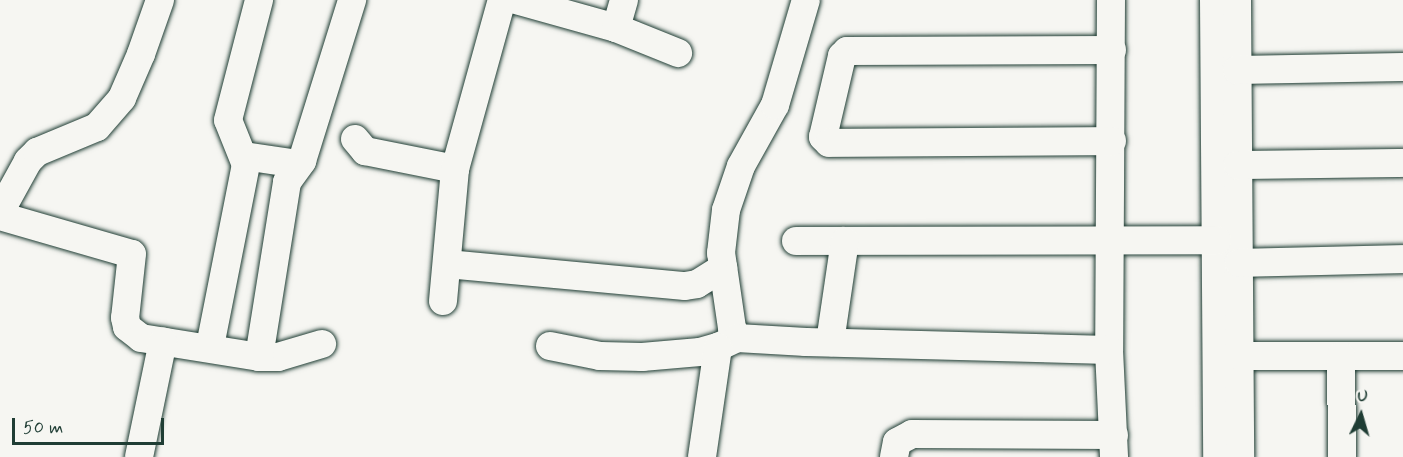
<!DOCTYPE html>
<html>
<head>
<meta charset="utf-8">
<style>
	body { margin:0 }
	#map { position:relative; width:1403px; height:457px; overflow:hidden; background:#f6f6f2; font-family:Mynerve,sans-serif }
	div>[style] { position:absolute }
	.roads { filter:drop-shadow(0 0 2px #1f3d34) drop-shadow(0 0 2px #1f3d34) }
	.minor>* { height:28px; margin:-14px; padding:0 14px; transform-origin:14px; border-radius:14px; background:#f6f6f2 }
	span { translate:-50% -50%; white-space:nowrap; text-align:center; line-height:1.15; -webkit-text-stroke:4.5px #f6f6f2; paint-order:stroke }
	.north { position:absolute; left:1331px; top:385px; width:60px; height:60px; -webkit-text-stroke:4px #f6f6f2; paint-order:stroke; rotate:5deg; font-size:16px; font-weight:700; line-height:24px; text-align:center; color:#1f3d34 }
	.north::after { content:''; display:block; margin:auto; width:21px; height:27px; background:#1f3d34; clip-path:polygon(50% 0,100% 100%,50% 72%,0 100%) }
	.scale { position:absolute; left:12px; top:418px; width:152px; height:27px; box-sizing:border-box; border:3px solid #1f3d34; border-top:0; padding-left:8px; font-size:18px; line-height:21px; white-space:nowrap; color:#1f3d34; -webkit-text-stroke:4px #f6f6f2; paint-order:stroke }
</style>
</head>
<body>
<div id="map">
	<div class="roads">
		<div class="minor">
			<div style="left:516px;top:0;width:104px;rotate:15.6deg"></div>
			<div style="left:616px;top:28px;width:67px;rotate:22deg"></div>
			<div style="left:1111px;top:0;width:350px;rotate:90.3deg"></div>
			<div style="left:1109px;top:350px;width:107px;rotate:87.3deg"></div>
			<div style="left:1214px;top:0;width:457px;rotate:89.6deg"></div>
			<div style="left:1237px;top:0;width:457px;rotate:89.6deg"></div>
			<div style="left:616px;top:28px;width:29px;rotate:-74deg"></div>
			<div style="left:1112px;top:50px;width:265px;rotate:179.8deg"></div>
			<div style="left:847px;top:51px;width:7px;rotate:135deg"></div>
			<div style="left:842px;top:56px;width:83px;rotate:103.2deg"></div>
			<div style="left:823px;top:137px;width:8px;rotate:45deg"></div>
			<div style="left:829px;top:143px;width:283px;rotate:-0.4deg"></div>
			<div style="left:1237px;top:70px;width:166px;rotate:-1deg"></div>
			<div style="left:355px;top:139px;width:16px;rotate:50deg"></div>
			<div style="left:365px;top:151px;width:92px;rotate:11.3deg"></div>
			<div style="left:244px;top:156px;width:55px;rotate:8.4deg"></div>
			<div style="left:1238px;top:165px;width:165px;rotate:-0.7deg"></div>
			<div style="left:0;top:212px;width:58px;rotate:-61.2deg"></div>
			<div style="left:28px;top:161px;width:13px;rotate:-45deg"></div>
			<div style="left:37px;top:152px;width:65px;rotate:-22.6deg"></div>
			<div style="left:97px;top:127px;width:38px;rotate:-49deg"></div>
			<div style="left:122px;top:98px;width:48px;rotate:-66.6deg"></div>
			<div style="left:141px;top:54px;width:57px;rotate:-70.6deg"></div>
			<div style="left:0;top:216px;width:137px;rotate:16.1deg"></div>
			<div style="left:132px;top:254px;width:64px;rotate:96.2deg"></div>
			<div style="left:125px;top:318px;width:9px;rotate:77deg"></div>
			<div style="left:127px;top:327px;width:18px;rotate:38deg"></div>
			<div style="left:141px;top:338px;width:120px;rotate:9.1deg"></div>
			<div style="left:259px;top:357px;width:19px"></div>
			<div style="left:278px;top:357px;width:46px;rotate:-16.5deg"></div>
			<div style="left:796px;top:241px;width:421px;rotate:-0.1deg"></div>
			<div style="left:1239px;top:263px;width:164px;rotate:-1.4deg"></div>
			<div style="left:447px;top:264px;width:239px;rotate:5.3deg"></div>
			<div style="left:685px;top:286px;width:12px;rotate:-9deg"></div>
			<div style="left:697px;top:284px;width:31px;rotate:-32deg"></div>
			<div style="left:443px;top:301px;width:133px;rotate:-84.8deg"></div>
			<div style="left:455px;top:169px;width:175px;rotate:-74.5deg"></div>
			<div style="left:212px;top:336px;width:174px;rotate:-78.8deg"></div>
			<div style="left:246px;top:165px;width:48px;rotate:-111.8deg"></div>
			<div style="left:228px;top:120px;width:124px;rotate:-75.5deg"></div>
			<div style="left:737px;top:338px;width:11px;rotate:-117deg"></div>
			<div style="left:732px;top:328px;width:76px;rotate:-98.3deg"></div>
			<div style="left:721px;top:253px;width:43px;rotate:-83.4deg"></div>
			<div style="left:726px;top:210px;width:46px;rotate:-71.2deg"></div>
			<div style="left:741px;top:166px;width:70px;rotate:-60.9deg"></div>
			<div style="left:775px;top:105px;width:109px;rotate:-73.6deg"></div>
			<div style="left:830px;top:342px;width:102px;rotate:-81.6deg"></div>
			<div style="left:550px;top:346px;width:51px;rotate:11.3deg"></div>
			<div style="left:600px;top:356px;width:42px;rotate:1.4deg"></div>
			<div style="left:642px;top:357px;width:58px;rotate:-4.9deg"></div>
			<div style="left:700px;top:352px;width:19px;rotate:-16deg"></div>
			<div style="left:718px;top:347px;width:21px;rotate:-25deg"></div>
			<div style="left:737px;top:338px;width:69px;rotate:3.3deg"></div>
			<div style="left:806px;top:342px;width:303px;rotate:1.5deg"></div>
			<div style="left:1240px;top:356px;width:163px"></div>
			<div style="left:1341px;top:356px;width:101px;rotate:89.4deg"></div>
			<div style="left:259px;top:357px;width:177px;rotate:-80.9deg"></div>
			<div style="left:287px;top:182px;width:26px;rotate:-54deg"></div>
			<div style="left:302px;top:161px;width:169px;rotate:-72.7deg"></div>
			<div style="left:139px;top:457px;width:118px;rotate:-78.3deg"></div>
			<div style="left:702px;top:457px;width:111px;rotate:-81.7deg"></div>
			<div style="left:894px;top:457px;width:15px;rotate:-79deg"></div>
			<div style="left:897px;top:442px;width:17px;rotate:-28deg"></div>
			<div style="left:912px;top:434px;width:202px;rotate:0.3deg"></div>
		</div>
	</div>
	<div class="north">U</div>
	<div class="scale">50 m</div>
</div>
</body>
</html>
